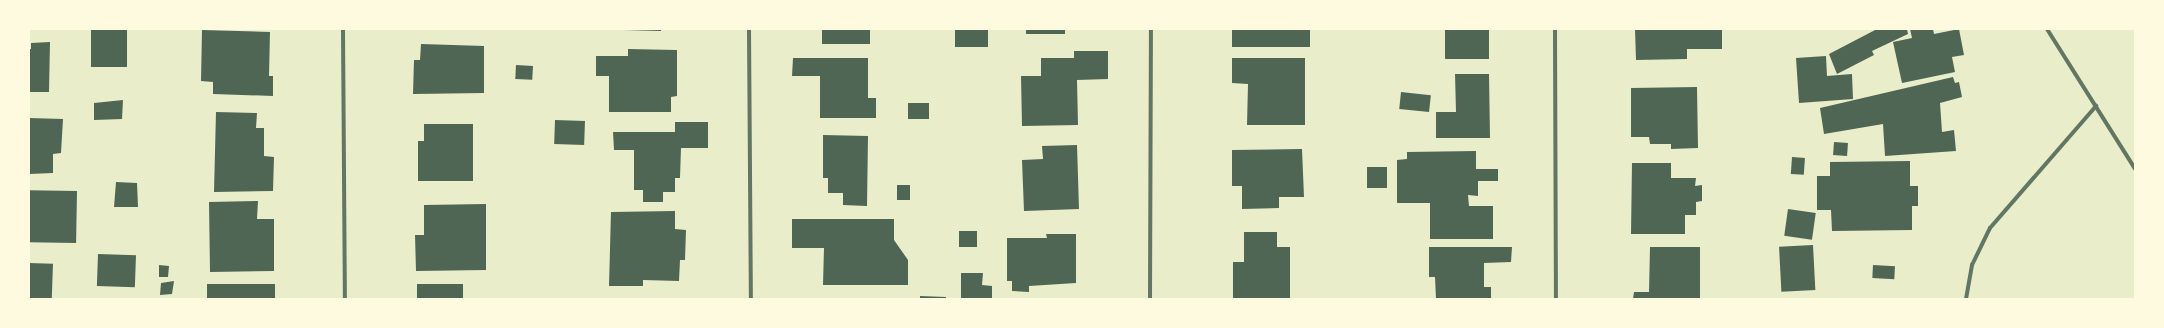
<!DOCTYPE html>
<html>
<head>
<meta charset="utf-8">
<style>
	body { margin:0 }
	#map { position:relative; width:2164px; height:328px; overflow:hidden; background:#e9edc9; font-family:Poppins,sans-serif }
	div>[style] { position:absolute }
	.building>* { inset:0; background:#4f6655; transform-origin:0 0 }
	.minor>* { height:4px; margin:-2px; padding:0 2px; transform-origin:2px; border-radius:2px; background:#617663 }
	span { translate:-50% -50%; white-space:nowrap; text-align:center; line-height:1.15; -webkit-text-stroke:4px #fefae0; paint-order:stroke }
	.frame { position:absolute; inset:0; border:30px solid #fefae0; pointer-events:none }
</style>
</head>
<body>
<div id="map">
	<div class="building">
		<div style="left:91px;top:29px;width:36px;height:38px"></div>
		<div style="clip-path:polygon(624px 29px,661px 29px,661px 31px,624px 30px)"></div>
		<div style="left:822px;top:29px;width:48px;height:15px"></div>
		<div style="left:955px;top:29px;width:33px;height:18px"></div>
		<div style="left:1026px;top:29px;width:39px;height:5px"></div>
		<div style="left:1232px;top:29px;width:78px;height:18px"></div>
		<div style="left:1445px;top:29px;width:44px;height:30px"></div>
		<div style="clip-path:polygon(1635px 29px,1722px 29px,1722px 49px,1687px 49px,1687px 59px,1636px 60px)"></div>
		<div style="clip-path:polygon(1877px 29px,1907px 29px,1908px 34px,1872px 51px,1874px 55px,1837px 74px,1829px 54px)"></div>
		<div style="clip-path:polygon(1910px 29px,1933px 29px,1934px 34px,1959px 29px,1964px 55px,1952px 57px,1955px 72px,1902px 83px,1893px 42px,1912px 38px)"></div>
		<div style="clip-path:polygon(202px 30px,270px 32px,269px 76px,273px 76px,273px 96px,213px 94px,213px 82px,201px 81px)"></div>
		<div style="clip-path:polygon(50px 42px,49px 92px,29px 92px,29px 49px,31px 49px,31px 43px)"></div>
		<div style="clip-path:polygon(421px 44px,484px 46px,484px 93px,413px 94px,414px 60px,420px 60px)"></div>
		<div style="clip-path:polygon(628px 49px,677px 50px,677px 96px,671px 97px,671px 112px,609px 112px,609px 76px,596px 76px,596px 56px,628px 56px)"></div>
		<div style="clip-path:polygon(1074px 51px,1108px 51px,1108px 79px,1077px 80px,1078px 125px,1022px 126px,1021px 76px,1041px 76px,1041px 58px,1074px 58px)"></div>
		<div style="clip-path:polygon(1826px 56px,1827px 76px,1852px 74px,1853px 99px,1799px 103px,1796px 58px)"></div>
		<div style="clip-path:polygon(793px 58px,868px 58px,868px 98px,876px 98px,876px 118px,820px 118px,820px 76px,792px 76px)"></div>
		<div style="clip-path:polygon(1232px 58px,1305px 58px,1305px 125px,1247px 125px,1248px 84px,1232px 83px)"></div>
		<div style="left:516px;top:65px;width:17px;height:14px;rotate:3deg"></div>
		<div style="clip-path:polygon(1455px 74px,1489px 74px,1490px 138px,1436px 138px,1436px 112px,1456px 112px)"></div>
		<div style="clip-path:polygon(1953px 77px,1955px 83px,1959px 82px,1962px 97px,1940px 103px,1942px 132px,1954px 130px,1956px 151px,1885px 156px,1883px 124px,1824px 134px,1820px 108px)"></div>
		<div style="clip-path:polygon(1697px 87px,1698px 148px,1671px 149px,1671px 144px,1650px 144px,1649px 137px,1631px 137px,1631px 88px)"></div>
		<div style="left:1401px;top:92px;width:30px;height:17px;rotate:6deg"></div>
		<div style="clip-path:polygon(123px 100px,122px 119px,94px 120px,94px 103px)"></div>
		<div style="left:908px;top:103px;width:21px;height:16px"></div>
		<div style="clip-path:polygon(216px 112px,257px 113px,256px 128px,264px 128px,264px 156px,274px 157px,273px 191px,214px 192px)"></div>
		<div style="clip-path:polygon(29px 118px,63px 119px,61px 153px,53px 154px,53px 173px,29px 174px)"></div>
		<div style="left:555px;top:120px;width:30px;height:24px;rotate:2deg"></div>
		<div style="clip-path:polygon(675px 122px,708px 122px,708px 148px,681px 148px,680px 178px,675px 178px,675px 192px,663px 192px,663px 202px,643px 202px,643px 190px,634px 190px,634px 150px,614px 150px,613px 132px,675px 132px)"></div>
		<div style="clip-path:polygon(424px 124px,473px 124px,473px 181px,418px 181px,418px 141px,424px 141px)"></div>
		<div style="clip-path:polygon(823px 135px,868px 136px,867px 206px,843px 205px,843px 193px,828px 193px,828px 178px,823px 178px)"></div>
		<div style="left:1834px;top:142px;width:14px;height:13px;rotate:4deg"></div>
		<div style="clip-path:polygon(1077px 145px,1079px 209px,1024px 211px,1022px 160px,1043px 159px,1042px 146px)"></div>
		<div style="clip-path:polygon(1302px 149px,1304px 197px,1279px 197px,1279px 208px,1242px 209px,1242px 186px,1232px 186px,1232px 150px)"></div>
		<div style="clip-path:polygon(1476px 151px,1476px 169px,1498px 169px,1498px 181px,1478px 181px,1478px 196px,1468px 195px,1469px 206px,1493px 206px,1493px 239px,1430px 239px,1430px 203px,1397px 203px,1397px 160px,1407px 159px,1407px 152px)"></div>
		<div style="left:1792px;top:157px;width:13px;height:17px;rotate:4deg"></div>
		<div style="clip-path:polygon(1910px 161px,1910px 186px,1918px 186px,1918px 206px,1912px 206px,1912px 230px,1832px 231px,1831px 210px,1817px 210px,1817px 176px,1830px 176px,1830px 162px)"></div>
		<div style="clip-path:polygon(1632px 163px,1671px 163px,1671px 178px,1696px 178px,1695px 186px,1702px 185px,1702px 201px,1696px 202px,1696px 215px,1685px 215px,1685px 234px,1631px 234px)"></div>
		<div style="left:1367px;top:167px;width:20px;height:21px"></div>
		<div style="clip-path:polygon(116px 182px,137px 183px,138px 207px,114px 207px)"></div>
		<div style="left:897px;top:185px;width:13px;height:15px"></div>
		<div style="left:77px;top:191px;width:52px;height:48px;rotate:91deg"></div>
		<div style="clip-path:polygon(258px 201px,257px 219px,274px 219px,274px 271px,210px 272px,209px 202px)"></div>
		<div style="clip-path:polygon(486px 204px,486px 270px,416px 271px,415px 235px,424px 235px,424px 205px)"></div>
		<div style="left:1788px;top:209px;width:28px;height:27px;rotate:8deg"></div>
		<div style="clip-path:polygon(675px 211px,675px 229px,686px 230px,685px 260px,680px 260px,679px 281px,643px 280px,643px 286px,609px 286px,611px 212px)"></div>
		<div style="clip-path:polygon(792px 219px,894px 219px,894px 240px,908px 260px,908px 285px,823px 285px,824px 248px,792px 248px)"></div>
		<div style="left:959px;top:231px;width:18px;height:16px"></div>
		<div style="clip-path:polygon(1244px 232px,1277px 232px,1277px 247px,1290px 247px,1290px 299px,1233px 299px,1233px 262px,1244px 262px)"></div>
		<div style="clip-path:polygon(1046px 234px,1076px 234px,1076px 283px,1029px 286px,1029px 292px,1012px 291px,1012px 281px,1007px 281px,1007px 238px,1047px 238px)"></div>
		<div style="left:1813px;top:245px;width:45px;height:34px;rotate:87deg"></div>
		<div style="clip-path:polygon(1429px 247px,1512px 247px,1511px 262px,1484px 263px,1484px 287px,1491px 287px,1491px 299px,1436px 299px,1435px 277px,1429px 277px)"></div>
		<div style="clip-path:polygon(1650px 247px,1700px 247px,1700px 298px,1633px 299px,1634px 292px,1649px 292px)"></div>
		<div style="left:98px;top:254px;width:38px;height:32px;rotate:2deg"></div>
		<div style="left:29px;top:263px;width:24px;height:36px;rotate:2deg"></div>
		<div style="clip-path:polygon(159px 265px,169px 266px,168px 277px,159px 277px)"></div>
		<div style="left:1873px;top:265px;width:22px;height:13px;rotate:3deg"></div>
		<div style="clip-path:polygon(961px 273px,983px 273px,982px 285px,992px 286px,992px 299px,961px 299px)"></div>
		<div style="clip-path:polygon(174px 281px,172px 294px,160px 295px,161px 283px)"></div>
		<div style="left:275px;top:284px;width:15px;height:68px;rotate:90deg"></div>
		<div style="left:417px;top:284px;width:46px;height:15px"></div>
		<div style="clip-path:polygon(920px 296px,946px 297px,946px 299px,920px 299px)"></div>
	</div>
	<div class="minor">
		<div style="left:343px;top:29px;width:270px;rotate:89.6deg"></div>
		<div style="left:749px;top:29px;width:270px;rotate:89.6deg"></div>
		<div style="left:1555px;top:29px;width:270px;rotate:89.8deg"></div>
		<div style="left:2047px;top:29px;width:165px;rotate:57.8deg"></div>
		<div style="left:1150px;top:299px;width:270px;rotate:-89.8deg"></div>
		<div style="left:1966px;top:299px;width:35px;rotate:-80deg"></div>
		<div style="left:1972px;top:265px;width:41px;rotate:-64.1deg"></div>
		<div style="left:1990px;top:228px;width:162px;rotate:-49deg"></div>
	</div>
	<div class="frame"></div>
</div>
</body>
</html>
